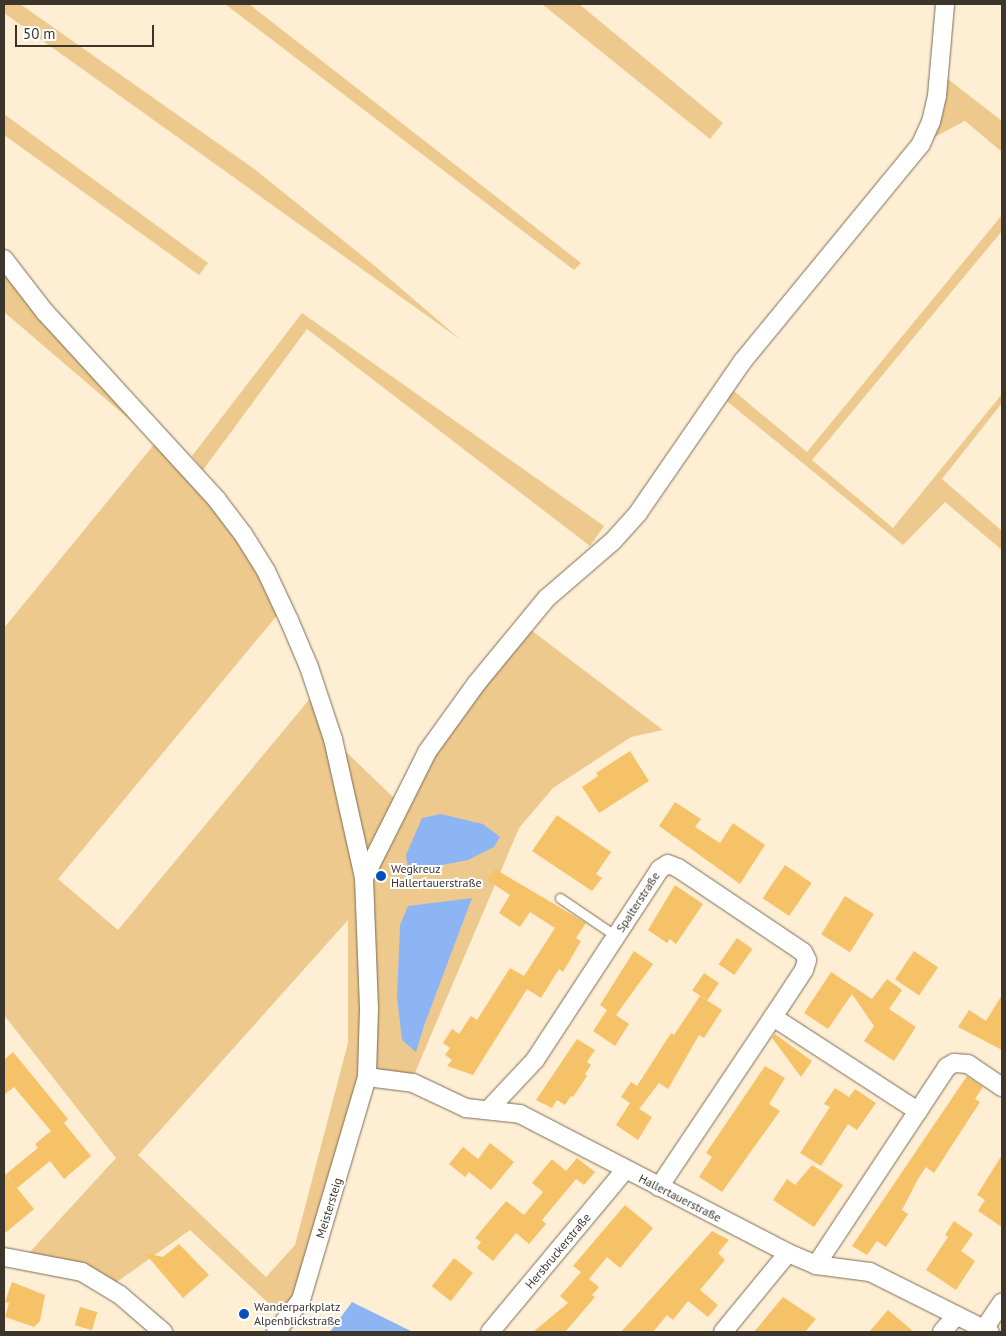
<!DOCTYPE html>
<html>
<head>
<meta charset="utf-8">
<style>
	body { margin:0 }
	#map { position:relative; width:1006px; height:1336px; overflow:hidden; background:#feeed3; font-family:"PT Sans",sans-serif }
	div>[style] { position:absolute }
	.green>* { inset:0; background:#eec98d }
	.water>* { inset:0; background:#8eb5f3 }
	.building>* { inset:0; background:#f6c267; transform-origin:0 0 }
	.roads { filter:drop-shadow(0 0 1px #7a6c55) drop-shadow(0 0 1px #7a6c55) }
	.service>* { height:9px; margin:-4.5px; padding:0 4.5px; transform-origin:4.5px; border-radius:4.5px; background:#fff }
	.minor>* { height:18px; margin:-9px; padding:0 9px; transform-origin:9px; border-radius:9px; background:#fff }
	.dots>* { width:14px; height:14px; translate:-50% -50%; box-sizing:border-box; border:2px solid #fff; border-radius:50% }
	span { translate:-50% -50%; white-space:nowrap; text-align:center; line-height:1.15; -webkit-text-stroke:4px #fff; paint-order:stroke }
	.poi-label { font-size:12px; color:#3b352b }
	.left { translate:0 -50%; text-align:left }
	.street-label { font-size:12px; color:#3b352b }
	.frame { position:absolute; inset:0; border:5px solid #3b352b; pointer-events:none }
	.scale { position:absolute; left:15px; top:25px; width:139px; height:22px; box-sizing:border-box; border:2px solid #3b352b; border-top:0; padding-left:6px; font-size:15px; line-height:18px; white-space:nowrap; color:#3b352b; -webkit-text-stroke:4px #fff; paint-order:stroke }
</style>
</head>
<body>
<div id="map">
	<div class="green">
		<div style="clip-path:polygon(4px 4px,20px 4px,253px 168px,376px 267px,461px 340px,4px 13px)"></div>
		<div style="clip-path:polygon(225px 4px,249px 4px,581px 263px,574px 270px)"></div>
		<div style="clip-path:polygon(542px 4px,579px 4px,723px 123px,710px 139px)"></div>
		<div style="clip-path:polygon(944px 76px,1002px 121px,1002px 152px,965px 121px,929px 140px)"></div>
		<div style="clip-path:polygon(4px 114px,208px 263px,199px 275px,4px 135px)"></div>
		<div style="clip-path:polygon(1002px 215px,1002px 231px,812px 460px,893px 528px,1002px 394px,1002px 403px,942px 479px,1002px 531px,1002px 550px,945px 502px,903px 545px,723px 398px,729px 387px,807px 452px)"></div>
		<div style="clip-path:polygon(evenodd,4px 268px,156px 442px,243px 543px,280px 612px,58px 879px,118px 930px,313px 695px,340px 788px,353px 864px,364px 978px,359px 1067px,351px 1109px,304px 1260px,292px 1297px,280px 1314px,190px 1230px,114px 1284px,27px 1255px,116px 1158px,4px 1015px,4px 628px,156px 442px,4px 312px,4px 268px,348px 920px,348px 1043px,295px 1245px,266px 1277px,138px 1155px,348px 920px)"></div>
		<div style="clip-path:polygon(302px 313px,604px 526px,590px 546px,307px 329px,203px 470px,192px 456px)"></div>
		<div style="clip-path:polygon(527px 627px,663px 730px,631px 737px,553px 788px,519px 828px,414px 1075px,374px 1069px,373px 875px,422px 774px)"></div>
		<div style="clip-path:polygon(341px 747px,394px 798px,371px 847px,359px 848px)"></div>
	</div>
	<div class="water">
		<div style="clip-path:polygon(441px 814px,483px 824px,500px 837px,494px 847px,468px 860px,427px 868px,408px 868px,406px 855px,422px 818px)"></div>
		<div style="clip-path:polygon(472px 898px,424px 1026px,416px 1052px,402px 1040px,397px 997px,400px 925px,408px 906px)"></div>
		<div style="clip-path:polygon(352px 1302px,413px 1332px,330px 1332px)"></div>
	</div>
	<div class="building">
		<div style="clip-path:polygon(630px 751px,649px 781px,599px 813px,582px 787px,598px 776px,596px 773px)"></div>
		<div style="clip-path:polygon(675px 802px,701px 819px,695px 827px,720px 843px,733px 823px,765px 845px,740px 884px,659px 826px)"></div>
		<div style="clip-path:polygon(557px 815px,611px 852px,596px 874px,602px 878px,592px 891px,532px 851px)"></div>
		<div style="left:785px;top:865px;width:32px;height:40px;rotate:34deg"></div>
		<div style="clip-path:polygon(495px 869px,586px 923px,576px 938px,581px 941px,563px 972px,559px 969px,541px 998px,527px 989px,473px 1075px,447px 1066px,452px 1060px,445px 1055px,450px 1048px,443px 1043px,452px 1029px,459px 1034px,471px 1016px,477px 1020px,510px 968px,524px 976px,555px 928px,530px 912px,520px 927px,499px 913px,510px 895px,487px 880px)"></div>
		<div style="clip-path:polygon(675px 885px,703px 904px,676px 944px,670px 939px,667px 943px,648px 930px)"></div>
		<div style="left:845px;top:896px;width:34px;height:45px;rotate:32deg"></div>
		<div style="left:737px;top:938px;width:19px;height:32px;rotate:35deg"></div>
		<div style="clip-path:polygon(634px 951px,653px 964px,616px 1015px,629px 1024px,615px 1046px,593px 1031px,607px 1010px,600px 1005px)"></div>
		<div style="left:914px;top:951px;width:29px;height:34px;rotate:34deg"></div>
		<div style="clip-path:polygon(831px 972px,872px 999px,887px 979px,902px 990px,889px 1009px,916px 1027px,894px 1061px,864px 1041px,874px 1026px,852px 994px,828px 1029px,804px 1013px)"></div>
		<div style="left:704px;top:973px;width:18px;height:21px;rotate:34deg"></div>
		<div style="clip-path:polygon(1002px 995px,1002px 1050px,958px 1027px,969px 1010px,986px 1021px)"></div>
		<div style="clip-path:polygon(700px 996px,722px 1010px,704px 1038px,699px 1035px,668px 1089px,659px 1083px,639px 1109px,652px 1117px,638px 1140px,616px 1125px,630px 1103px,621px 1097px,631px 1082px,637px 1086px,671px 1033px,674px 1035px)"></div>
		<div style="clip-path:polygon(775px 1034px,812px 1061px,801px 1077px,772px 1038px)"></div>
		<div style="clip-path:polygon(577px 1039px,595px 1050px,587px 1062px,591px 1065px,585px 1074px,587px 1076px,573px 1097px,571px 1096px,565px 1105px,557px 1100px,552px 1108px,536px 1100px)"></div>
		<div style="clip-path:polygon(13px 1052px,68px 1119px,64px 1123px,91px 1156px,64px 1179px,50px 1161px,17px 1188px,6px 1174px,38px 1148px,35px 1144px,51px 1131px,14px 1087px,4px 1095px,4px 1060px)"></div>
		<div style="clip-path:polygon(765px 1066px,785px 1078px,769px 1104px,780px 1111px,722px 1192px,699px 1177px,712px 1157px,706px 1153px)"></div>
		<div style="clip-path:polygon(967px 1076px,983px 1087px,975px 1099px,980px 1102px,934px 1173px,926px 1167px,918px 1179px,902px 1210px,908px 1214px,886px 1247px,877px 1241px,867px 1255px,852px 1246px)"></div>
		<div style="clip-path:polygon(835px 1088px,849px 1097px,855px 1089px,876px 1103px,857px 1130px,848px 1124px,821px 1166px,800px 1153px,830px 1107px,824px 1104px)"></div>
		<div style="clip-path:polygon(490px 1143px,514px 1162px,491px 1190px,469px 1172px,465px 1177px,449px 1164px,463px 1147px,478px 1159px)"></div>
		<div style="clip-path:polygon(1002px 1155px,1002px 1227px,978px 1211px,985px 1200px,977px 1195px)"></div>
		<div style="clip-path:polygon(577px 1158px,595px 1172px,584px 1185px,576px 1179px,542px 1220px,546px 1224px,529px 1244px,516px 1233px,493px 1261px,477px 1248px,481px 1242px,475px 1238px,506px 1201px,524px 1215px,543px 1192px,532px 1183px,552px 1159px,566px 1171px)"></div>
		<div style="clip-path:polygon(812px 1165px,843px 1185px,814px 1227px,773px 1200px,787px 1179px,795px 1185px)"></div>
		<div style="clip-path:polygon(4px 1172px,34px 1209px,4px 1234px)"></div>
		<div style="clip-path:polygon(625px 1205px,653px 1228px,620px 1268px,607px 1257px,589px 1279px,599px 1287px,592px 1295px,595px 1297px,565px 1332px,533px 1332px,568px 1303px,560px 1296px,581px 1272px,573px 1266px)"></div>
		<div style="clip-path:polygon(954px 1221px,973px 1234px,961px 1251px,975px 1261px,956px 1290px,926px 1270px,948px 1237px,945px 1235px)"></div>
		<div style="clip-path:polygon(712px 1231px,729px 1240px,718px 1253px,725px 1260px,700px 1290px,718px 1305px,708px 1317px,688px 1301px,673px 1320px,667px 1315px,653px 1332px,621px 1332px)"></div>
		<div style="clip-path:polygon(179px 1244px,209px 1275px,183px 1298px,145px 1253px,163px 1257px)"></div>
		<div style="left:454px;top:1258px;width:24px;height:36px;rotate:38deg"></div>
		<div style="clip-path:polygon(12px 1282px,45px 1295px,40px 1321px,34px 1327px,5px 1317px,9px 1303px,5px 1302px)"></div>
		<div style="clip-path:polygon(783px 1297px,816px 1319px,805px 1332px,754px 1332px)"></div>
		<div style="left:80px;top:1307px;width:18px;height:19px;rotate:16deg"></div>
		<div style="clip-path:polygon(888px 1310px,914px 1332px,869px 1332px)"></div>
	</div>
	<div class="roads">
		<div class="service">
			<div style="left:560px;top:898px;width:68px;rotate:34.2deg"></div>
		</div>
		<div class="minor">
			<div style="left:4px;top:259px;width:67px;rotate:52.3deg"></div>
			<div style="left:45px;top:312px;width:255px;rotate:47.5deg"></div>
			<div style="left:217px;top:500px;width:43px;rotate:52.6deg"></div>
			<div style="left:243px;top:534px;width:44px;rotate:58.1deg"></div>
			<div style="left:266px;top:571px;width:54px;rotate:64.9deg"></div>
			<div style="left:289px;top:620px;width:51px;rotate:66.9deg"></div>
			<div style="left:309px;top:667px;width:76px;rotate:71.6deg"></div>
			<div style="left:333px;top:739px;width:142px;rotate:77.4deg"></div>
			<div style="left:364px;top:878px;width:130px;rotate:87.8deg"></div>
			<div style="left:369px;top:1008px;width:69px;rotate:91.7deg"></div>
			<div style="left:367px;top:1077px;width:233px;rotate:106.5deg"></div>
			<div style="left:301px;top:1300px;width:41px;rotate:128deg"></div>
			<div style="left:364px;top:878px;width:141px;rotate:-63.4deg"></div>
			<div style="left:427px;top:752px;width:84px;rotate:-54.2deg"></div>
			<div style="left:476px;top:684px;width:112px;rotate:-50.5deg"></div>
			<div style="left:547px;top:598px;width:87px;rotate:-40.8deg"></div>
			<div style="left:613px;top:541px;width:38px;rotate:-48deg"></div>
			<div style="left:638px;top:513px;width:183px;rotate:-55.4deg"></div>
			<div style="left:742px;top:362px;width:282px;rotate:-50.6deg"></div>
			<div style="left:921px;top:144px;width:24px;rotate:-66deg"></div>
			<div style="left:931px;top:122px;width:27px;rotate:-77deg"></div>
			<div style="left:937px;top:96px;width:92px;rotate:-85deg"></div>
			<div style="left:367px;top:1077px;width:46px;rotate:7.4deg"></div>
			<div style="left:413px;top:1083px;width:59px;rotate:25.3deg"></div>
			<div style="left:466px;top:1108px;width:54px;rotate:6.3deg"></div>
			<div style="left:520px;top:1114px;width:302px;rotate:27.4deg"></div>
			<div style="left:788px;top:1253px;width:30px;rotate:23deg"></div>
			<div style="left:816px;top:1265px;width:54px;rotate:7.4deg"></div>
			<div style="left:870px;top:1272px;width:134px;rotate:26.6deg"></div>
			<div style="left:489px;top:1109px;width:67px;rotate:-46.8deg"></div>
			<div style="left:535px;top:1060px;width:228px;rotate:-56.8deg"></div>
			<div style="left:660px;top:869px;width:9px;rotate:-32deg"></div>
			<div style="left:668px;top:864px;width:11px;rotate:22deg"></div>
			<div style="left:678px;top:868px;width:151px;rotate:33.9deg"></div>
			<div style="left:803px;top:952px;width:9px;rotate:63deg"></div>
			<div style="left:807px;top:960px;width:10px;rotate:107deg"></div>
			<div style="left:804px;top:970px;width:56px;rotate:123.4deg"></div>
			<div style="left:773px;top:1017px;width:173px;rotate:33deg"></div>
			<div style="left:918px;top:1111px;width:53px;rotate:-56.6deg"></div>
			<div style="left:947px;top:1067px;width:8px;rotate:-30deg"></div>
			<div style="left:954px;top:1063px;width:14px;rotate:4deg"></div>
			<div style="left:968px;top:1064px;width:41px;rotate:34.1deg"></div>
			<div style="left:659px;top:1187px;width:205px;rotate:-56.2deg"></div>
			<div style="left:4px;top:1257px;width:79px;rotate:10.9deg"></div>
			<div style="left:82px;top:1272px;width:44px;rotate:31.2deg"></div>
			<div style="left:120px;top:1295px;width:57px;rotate:40.7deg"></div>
			<div style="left:816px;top:1265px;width:185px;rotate:-56.5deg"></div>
			<div style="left:984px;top:1329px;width:32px;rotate:-56deg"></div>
			<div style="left:490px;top:1332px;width:211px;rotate:-50.2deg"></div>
			<div style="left:723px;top:1332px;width:102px;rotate:-50.6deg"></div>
			<div style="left:942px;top:1332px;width:21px;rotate:-49deg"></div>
		</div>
	</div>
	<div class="dots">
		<div style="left:381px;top:876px;background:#0550ba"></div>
		<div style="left:244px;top:1314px;background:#0550ba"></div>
	</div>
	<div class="poi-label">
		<span class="left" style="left:391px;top:876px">Wegkreuz<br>Hallertauerstraße</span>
		<span class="left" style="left:254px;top:1314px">Wanderparkplatz<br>Alpenblickstraße</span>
	</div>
	<div class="street-label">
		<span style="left:638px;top:902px;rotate:-57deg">Spalterstraße</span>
		<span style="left:680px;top:1198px;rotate:27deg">Hallertauerstraße</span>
		<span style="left:329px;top:1208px;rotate:-73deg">Meistersteig</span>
		<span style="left:558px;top:1251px;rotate:-50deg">Hersbruckerstraße</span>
	</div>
	<div class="frame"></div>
	<div class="scale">50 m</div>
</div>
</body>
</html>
